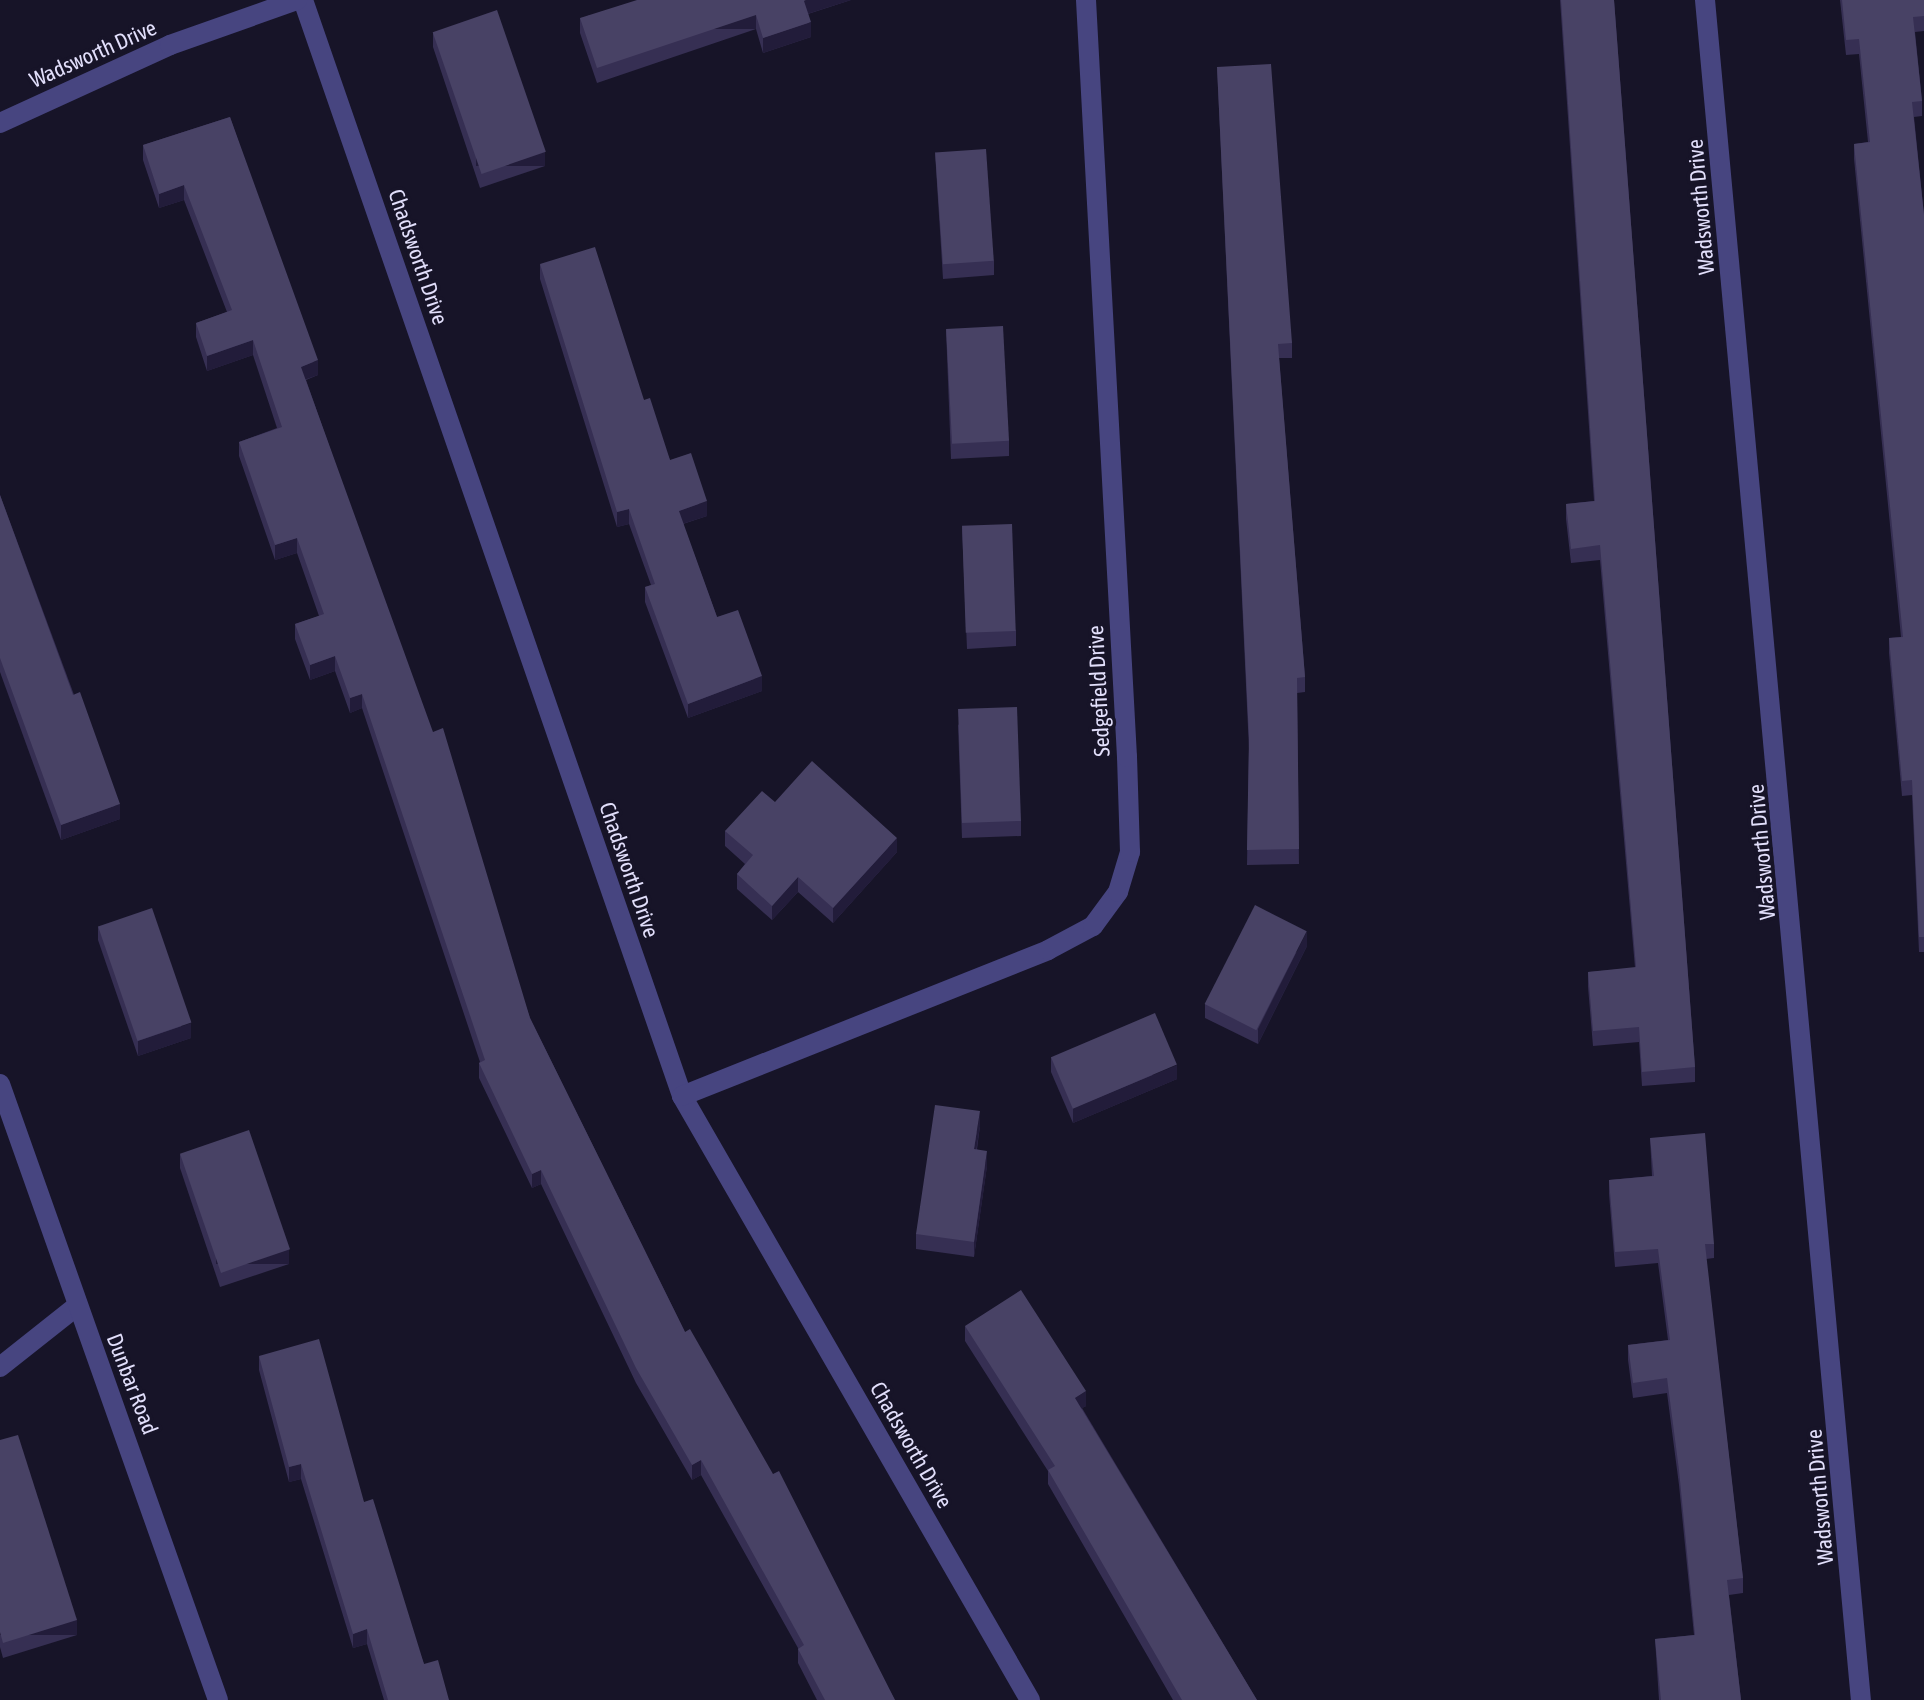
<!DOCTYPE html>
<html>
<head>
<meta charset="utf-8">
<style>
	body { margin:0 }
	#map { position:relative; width:1924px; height:1700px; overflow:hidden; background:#171428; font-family:"Asap Condensed",sans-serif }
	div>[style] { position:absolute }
	.minor>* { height:20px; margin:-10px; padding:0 10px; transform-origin:10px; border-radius:10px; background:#474580 }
	.tertiary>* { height:20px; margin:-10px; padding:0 10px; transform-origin:10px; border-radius:10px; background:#474580 }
	.wall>* { inset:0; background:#362f53 }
	.shaded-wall>* { inset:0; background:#221c3a; transform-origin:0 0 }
	.building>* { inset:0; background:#484265; transform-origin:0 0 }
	span { translate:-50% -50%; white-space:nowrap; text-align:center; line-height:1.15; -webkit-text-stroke:7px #171428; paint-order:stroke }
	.street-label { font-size:22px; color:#e2dffb }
</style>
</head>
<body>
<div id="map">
	<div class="minor">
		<div style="left:303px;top:0;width:1160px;rotate:70.92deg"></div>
		<div style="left:682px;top:1096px;width:697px;rotate:60.05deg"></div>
		<div style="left:1705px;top:0;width:1707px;rotate:84.76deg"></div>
		<div style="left:0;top:123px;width:187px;rotate:-24.6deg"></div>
		<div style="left:170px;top:45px;width:135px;rotate:-19.5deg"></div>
		<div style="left:682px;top:1096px;width:394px;rotate:-21.7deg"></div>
		<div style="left:1048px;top:950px;width:51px;rotate:-28.1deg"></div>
		<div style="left:1093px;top:926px;width:42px;rotate:-53.7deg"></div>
		<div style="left:1118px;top:892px;width:42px;rotate:-73.3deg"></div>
		<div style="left:1130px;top:852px;width:95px;rotate:-91.8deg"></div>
		<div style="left:1127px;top:757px;width:758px;rotate:-93.1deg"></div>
		<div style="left:0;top:1367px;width:98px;rotate:-38.4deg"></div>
	</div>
	<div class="tertiary">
		<div style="left:0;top:1084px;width:653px;rotate:70.51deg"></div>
	</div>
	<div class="wall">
		<div style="clip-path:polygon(851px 0,808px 14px,811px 37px,763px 53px,756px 29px,597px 83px,580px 33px,580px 18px)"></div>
		<div style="clip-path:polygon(1560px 0,1614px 0,1695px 1067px,1695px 1082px,1642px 1086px,1639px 1042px,1593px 1046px,1588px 987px,1588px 972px,1635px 968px,1600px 560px,1571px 563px,1566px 519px,1566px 504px,1594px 501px)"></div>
		<div style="clip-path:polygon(1840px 0,1924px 0,1924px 31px,1915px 32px,1922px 101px,1922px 116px,1914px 117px,1924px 215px,1924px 952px,1919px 952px,1912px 795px,1902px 796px,1889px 653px,1889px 638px,1901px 637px,1854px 159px,1854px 144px,1868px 142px,1859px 54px,1846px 55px)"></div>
		<div style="clip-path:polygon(433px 32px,545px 166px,480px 188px,433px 47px)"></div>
		<div style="clip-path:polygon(1217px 67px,1292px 343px,1292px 358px,1279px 358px,1305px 677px,1305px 692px,1297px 693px,1299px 864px,1247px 865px,1249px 749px)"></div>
		<div style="clip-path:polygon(230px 117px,318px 375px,306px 380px,530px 1018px,685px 1332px,895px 1700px,817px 1700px,798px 1663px,798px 1648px,701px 1475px,692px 1480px,636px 1383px,541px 1184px,532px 1188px,479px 1078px,479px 1063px,480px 1062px,362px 708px,350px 713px,335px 671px,310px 680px,295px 639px,295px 624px,319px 616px,297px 553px,275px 560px,239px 456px,239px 442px,277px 428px,253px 355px,207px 371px,196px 337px,196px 323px,227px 312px,184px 200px,159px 208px,143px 160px,143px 145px)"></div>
		<div style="clip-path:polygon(935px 152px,994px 261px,994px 275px,943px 279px)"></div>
		<div style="clip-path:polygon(540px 264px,644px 400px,670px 460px,707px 516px,683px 524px,717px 617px,762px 691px,688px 718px,645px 602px,645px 587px,651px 585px,629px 524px,617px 527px,540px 279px)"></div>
		<div style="clip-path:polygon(946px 329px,1009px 441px,1009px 456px,951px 459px)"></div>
		<div style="clip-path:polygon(0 495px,120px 819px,61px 840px,0 672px)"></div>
		<div style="clip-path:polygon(962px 526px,1016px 631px,1016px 646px,967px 649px)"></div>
		<div style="clip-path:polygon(958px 724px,1021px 821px,1021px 836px,962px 838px)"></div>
		<div style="clip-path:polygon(775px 802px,897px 852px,833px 923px,798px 892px,772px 920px,737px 889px,737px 874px,745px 864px,725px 846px,725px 831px)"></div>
		<div style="clip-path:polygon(98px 926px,191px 1038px,138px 1056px,98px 940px)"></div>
		<div style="clip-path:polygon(1307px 946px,1258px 1044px,1205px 1018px,1205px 1004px)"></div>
		<div style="clip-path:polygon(1051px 1057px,1177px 1079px,1073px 1123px,1051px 1072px)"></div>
		<div style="clip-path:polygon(980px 1126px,977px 1149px,987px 1166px,974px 1257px,916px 1249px,916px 1234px)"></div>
		<div style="clip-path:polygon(1650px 1138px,1714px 1244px,1714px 1258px,1706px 1259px,1743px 1578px,1743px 1593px,1729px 1595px,1741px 1700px,1659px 1700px,1655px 1639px,1694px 1635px,1679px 1485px,1667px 1393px,1633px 1398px,1628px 1360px,1628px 1345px,1668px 1340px,1658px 1263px,1615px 1267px,1609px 1194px,1609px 1180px,1652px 1176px)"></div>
		<div style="clip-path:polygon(180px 1154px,289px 1264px,220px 1287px,180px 1168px)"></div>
		<div style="clip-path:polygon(965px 1326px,1086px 1406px,1082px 1408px,1257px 1700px,1173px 1700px,1048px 1484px,1048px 1471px,965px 1341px)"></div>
		<div style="clip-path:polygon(259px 1356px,364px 1502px,424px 1664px,449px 1700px,384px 1700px,367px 1644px,353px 1648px,301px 1479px,289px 1482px,259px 1370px)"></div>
		<div style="clip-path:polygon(0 1440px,77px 1635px,3px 1658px,0 1647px)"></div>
	</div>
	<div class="shaded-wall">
		<div style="clip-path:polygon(806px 0,851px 0,804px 15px,804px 1px)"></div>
		<div style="left:756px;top:15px;width:14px;height:168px;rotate:90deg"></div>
		<div style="clip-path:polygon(811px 22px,811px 37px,763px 53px,763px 38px)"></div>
		<div style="left:545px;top:152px;width:14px;height:69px;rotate:90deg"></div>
		<div style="clip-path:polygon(184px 185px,184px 200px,159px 208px,159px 194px)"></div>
		<div style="clip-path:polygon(253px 340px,253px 355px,207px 371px,207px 356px)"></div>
		<div style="clip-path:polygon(318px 360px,318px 375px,301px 381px,301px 367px)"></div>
		<div style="clip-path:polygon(707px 501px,707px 516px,679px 525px,679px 511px)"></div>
		<div style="clip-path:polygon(629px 509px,629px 524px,617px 527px,617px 512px)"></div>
		<div style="clip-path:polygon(297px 538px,297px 553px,275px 560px,275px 545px)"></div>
		<div style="clip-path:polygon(335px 656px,335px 671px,310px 680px,310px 665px)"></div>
		<div style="clip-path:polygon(762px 676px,762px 691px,688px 718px,688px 704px)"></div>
		<div style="clip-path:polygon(362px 694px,362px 708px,350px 713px,350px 698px)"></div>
		<div style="clip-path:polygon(120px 804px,120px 819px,61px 840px,61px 825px)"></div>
		<div style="clip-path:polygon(897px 838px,897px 852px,833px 923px,833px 908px)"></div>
		<div style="clip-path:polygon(798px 877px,798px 892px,772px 920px,772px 906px)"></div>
		<div style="clip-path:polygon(1307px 931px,1307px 946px,1258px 1044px,1258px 1029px)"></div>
		<div style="clip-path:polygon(191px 1023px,191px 1038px,138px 1056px,138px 1041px)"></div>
		<div style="clip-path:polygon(1177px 1065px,1177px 1079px,1073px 1123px,1073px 1108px)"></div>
		<div style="clip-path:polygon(980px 1111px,980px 1126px,974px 1164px,974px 1149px)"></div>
		<div style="clip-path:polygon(987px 1151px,987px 1166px,974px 1257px,974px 1242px)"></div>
		<div style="clip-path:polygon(541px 1170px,541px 1184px,532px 1188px,532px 1174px)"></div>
		<div style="left:289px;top:1249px;width:15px;height:73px;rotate:90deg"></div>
		<div style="clip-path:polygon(1086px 1391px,1086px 1406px,1075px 1412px,1075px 1398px)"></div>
		<div style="clip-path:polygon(701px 1460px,701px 1475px,692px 1480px,692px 1465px)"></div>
		<div style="clip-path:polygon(301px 1464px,301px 1479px,289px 1482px,289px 1467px)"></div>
		<div style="left:77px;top:1620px;width:15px;height:77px;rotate:90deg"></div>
		<div style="clip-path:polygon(367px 1629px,367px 1644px,353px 1648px,353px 1634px)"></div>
	</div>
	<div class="building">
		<div style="clip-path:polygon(637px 0,806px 0,804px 1px,811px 22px,763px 38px,756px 15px,597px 68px,580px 18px)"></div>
		<div style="clip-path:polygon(1561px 0,1614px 0,1695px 1067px,1642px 1072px,1639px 1027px,1593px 1031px,1588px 972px,1636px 967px,1600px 545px,1571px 549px,1566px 504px,1595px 501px)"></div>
		<div style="clip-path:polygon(1842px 0,1924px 0,1924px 16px,1913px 17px,1922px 101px,1912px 102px,1924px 215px,1924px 937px,1919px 937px,1912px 780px,1902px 781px,1889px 638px,1903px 637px,1854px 144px,1870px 142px,1859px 39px,1846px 40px)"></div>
		<div style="left:497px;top:10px;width:150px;height:68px;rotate:71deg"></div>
		<div style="clip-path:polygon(1271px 64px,1292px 343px,1278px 344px,1305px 677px,1297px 678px,1299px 849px,1247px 850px,1249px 738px,1217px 67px)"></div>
		<div style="clip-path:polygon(230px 117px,318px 360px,301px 367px,433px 732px,443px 728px,530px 1018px,685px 1332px,690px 1329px,773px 1474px,779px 1471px,895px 1700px,825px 1700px,798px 1649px,804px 1645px,701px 1460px,692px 1465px,636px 1368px,541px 1170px,532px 1174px,479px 1063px,485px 1060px,362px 694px,350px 698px,335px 656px,310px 665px,295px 624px,324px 614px,297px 538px,275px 545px,239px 442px,282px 427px,253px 340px,207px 356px,196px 323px,232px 310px,184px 185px,159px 194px,143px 145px)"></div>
		<div style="left:986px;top:149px;width:112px;height:51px;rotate:86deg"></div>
		<div style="clip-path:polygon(595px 247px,644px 400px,650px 398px,670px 460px,691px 453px,707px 501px,679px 511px,717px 617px,738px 610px,762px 676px,688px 704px,645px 587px,655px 584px,629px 509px,617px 512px,540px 264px)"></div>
		<div style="left:1003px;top:326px;width:115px;height:57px;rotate:87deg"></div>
		<div style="clip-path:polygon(0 495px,73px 695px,80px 692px,120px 804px,61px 825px,0 658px)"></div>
		<div style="left:1012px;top:524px;width:107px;height:50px;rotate:88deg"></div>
		<div style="left:1017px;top:707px;width:114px;height:59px;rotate:88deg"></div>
		<div style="clip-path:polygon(812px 761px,897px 838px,833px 908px,798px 877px,772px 906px,737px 874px,753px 855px,725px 831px,762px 791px,775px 802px)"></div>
		<div style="left:1255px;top:905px;width:58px;height:111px;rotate:27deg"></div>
		<div style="left:152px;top:908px;width:121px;height:57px;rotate:71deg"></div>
		<div style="left:1155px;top:1013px;width:56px;height:113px;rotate:67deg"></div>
		<div style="clip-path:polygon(935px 1105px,980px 1111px,974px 1149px,987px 1151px,974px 1242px,916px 1234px)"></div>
		<div style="left:249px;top:1130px;width:126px;height:73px;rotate:71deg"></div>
		<div style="clip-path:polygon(1705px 1133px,1714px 1244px,1705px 1244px,1743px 1578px,1727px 1580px,1741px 1700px,1661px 1700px,1655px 1639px,1695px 1635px,1679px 1470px,1667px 1378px,1633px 1383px,1628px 1345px,1670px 1340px,1658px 1249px,1615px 1252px,1609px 1180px,1654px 1176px,1650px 1138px)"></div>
		<div style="clip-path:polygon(1021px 1290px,1086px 1391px,1075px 1398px,1257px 1700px,1182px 1700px,1048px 1470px,1055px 1466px,965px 1326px)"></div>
		<div style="clip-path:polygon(319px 1339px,364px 1502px,373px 1499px,424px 1664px,438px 1660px,449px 1700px,388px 1700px,367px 1629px,353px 1634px,301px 1464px,289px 1467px,259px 1356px)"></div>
		<div style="clip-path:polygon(18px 1435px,77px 1620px,3px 1643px,0 1632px,0 1440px)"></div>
	</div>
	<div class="street-label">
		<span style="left:93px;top:54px;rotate:-24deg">Wadsworth Drive</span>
		<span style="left:1701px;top:207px;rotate:-95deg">Wadsworth Drive</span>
		<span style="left:418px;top:257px;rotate:71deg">Chadsworth Drive</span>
		<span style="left:1099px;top:691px;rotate:-93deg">Sedgefield Drive</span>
		<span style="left:1762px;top:852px;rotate:-95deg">Wadsworth Drive</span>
		<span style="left:629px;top:870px;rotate:71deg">Chadsworth Drive</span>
		<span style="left:132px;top:1384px;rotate:69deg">Dunbar Road</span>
		<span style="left:911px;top:1445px;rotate:60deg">Chadsworth Drive</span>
		<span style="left:1820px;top:1497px;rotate:-95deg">Wadsworth Drive</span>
	</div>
</div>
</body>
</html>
